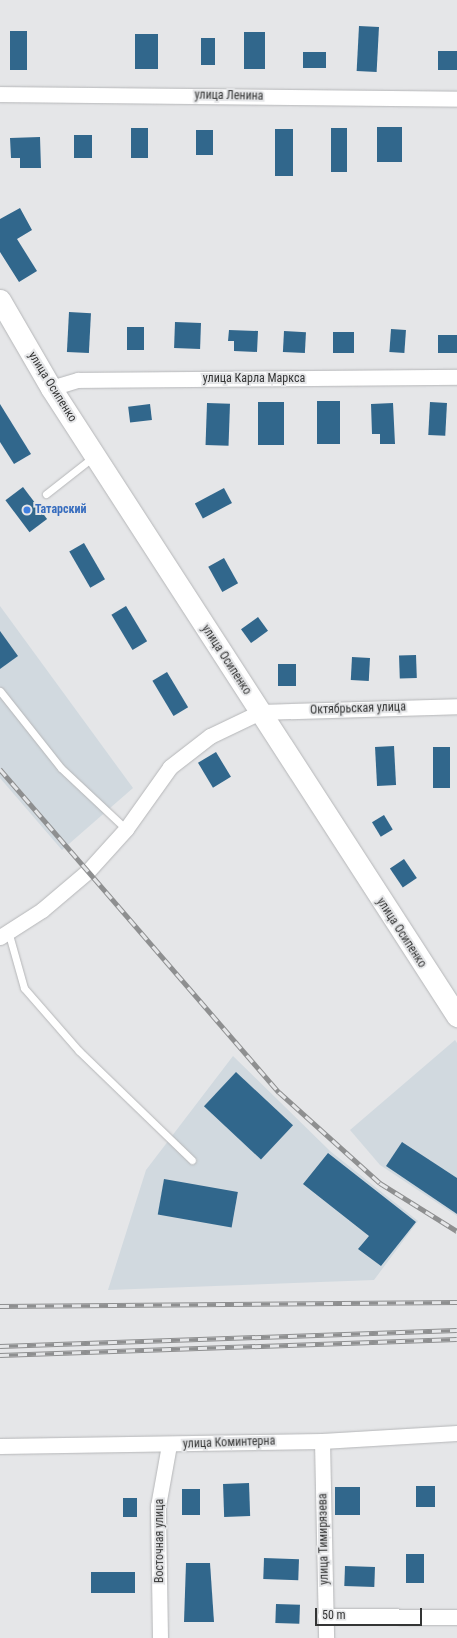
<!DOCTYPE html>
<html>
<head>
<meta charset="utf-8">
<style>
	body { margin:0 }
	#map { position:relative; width:457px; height:1638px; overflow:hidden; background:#e5e6e8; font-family:"Roboto Condensed",sans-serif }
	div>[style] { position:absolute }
	.built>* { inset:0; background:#d1d9df }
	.building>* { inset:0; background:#31678c; transform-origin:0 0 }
	.roads { filter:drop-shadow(0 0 1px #b5b6b8) drop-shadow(0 0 1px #b5b6b8) }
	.lane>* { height:7px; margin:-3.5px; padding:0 3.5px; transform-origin:3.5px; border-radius:3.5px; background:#fff }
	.street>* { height:15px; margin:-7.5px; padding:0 7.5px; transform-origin:7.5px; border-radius:7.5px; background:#fff }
	.secondary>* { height:21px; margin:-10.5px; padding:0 10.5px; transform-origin:10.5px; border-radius:10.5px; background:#fff }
	.rail>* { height:4.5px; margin-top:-2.25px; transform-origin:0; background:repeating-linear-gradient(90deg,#e5e6e8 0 9px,#8e8f90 0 18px); box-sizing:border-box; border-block:1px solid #8e8f90 }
	.dots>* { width:11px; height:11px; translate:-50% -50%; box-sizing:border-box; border:2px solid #e5e6e8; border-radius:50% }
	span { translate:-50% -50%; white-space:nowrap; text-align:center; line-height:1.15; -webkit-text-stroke:4px #e5e6e8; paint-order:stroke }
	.street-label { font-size:12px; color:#343535 }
	.shop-label { font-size:12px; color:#366cbe; font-weight:700 }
	.left { translate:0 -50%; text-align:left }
	.scale { position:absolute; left:315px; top:1608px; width:107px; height:18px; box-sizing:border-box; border:2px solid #343535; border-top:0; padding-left:5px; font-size:12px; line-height:14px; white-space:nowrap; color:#343535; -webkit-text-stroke:3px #e5e6e8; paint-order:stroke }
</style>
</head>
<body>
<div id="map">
	<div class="built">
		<div style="clip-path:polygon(0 606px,133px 788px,62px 850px,0 778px)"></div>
		<div style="clip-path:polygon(455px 1040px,457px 1043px,457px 1216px,380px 1165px,350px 1130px)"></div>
		<div style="clip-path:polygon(233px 1056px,330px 1151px,418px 1221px,374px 1280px,108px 1290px,146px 1170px)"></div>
	</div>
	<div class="building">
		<div style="left:359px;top:26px;width:20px;height:45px;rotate:3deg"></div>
		<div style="left:10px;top:31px;width:17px;height:39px"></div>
		<div style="left:244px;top:32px;width:21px;height:37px"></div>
		<div style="left:135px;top:34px;width:23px;height:35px"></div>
		<div style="left:201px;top:38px;width:14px;height:27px"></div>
		<div style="left:438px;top:51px;width:19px;height:19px"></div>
		<div style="left:303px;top:52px;width:23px;height:16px"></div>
		<div style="left:377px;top:127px;width:25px;height:35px"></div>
		<div style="left:131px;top:128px;width:17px;height:30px"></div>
		<div style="left:331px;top:128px;width:16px;height:44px"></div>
		<div style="left:275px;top:129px;width:18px;height:47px"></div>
		<div style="left:196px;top:130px;width:17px;height:25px"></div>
		<div style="left:74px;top:135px;width:18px;height:23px"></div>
		<div style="clip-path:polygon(40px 137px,41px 168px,20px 168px,20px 158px,11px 158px,10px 138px)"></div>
		<div style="clip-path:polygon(20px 208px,32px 230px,17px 239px,37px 271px,19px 282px,0 252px,0 219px)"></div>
		<div style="left:69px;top:312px;width:22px;height:40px;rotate:3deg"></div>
		<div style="left:175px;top:322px;width:26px;height:26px;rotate:2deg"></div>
		<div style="left:127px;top:327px;width:17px;height:23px"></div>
		<div style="left:391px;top:329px;width:15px;height:23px;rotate:4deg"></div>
		<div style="clip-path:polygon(229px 330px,258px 331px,257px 352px,234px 351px,234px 341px,228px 341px)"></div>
		<div style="left:284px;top:331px;width:22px;height:21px;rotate:3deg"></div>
		<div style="left:333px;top:332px;width:21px;height:21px"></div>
		<div style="left:438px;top:335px;width:19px;height:18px"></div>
		<div style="left:340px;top:401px;width:43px;height:23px;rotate:90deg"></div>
		<div style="left:258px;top:402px;width:26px;height:43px"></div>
		<div style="left:430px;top:402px;width:17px;height:33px;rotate:3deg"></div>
		<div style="left:207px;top:403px;width:23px;height:42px;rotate:2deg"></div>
		<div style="clip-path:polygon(393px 403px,395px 444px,380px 444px,380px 434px,372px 434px,371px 404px)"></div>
		<div style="clip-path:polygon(0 404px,31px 454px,14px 464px,0 442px)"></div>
		<div style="left:150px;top:404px;width:16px;height:22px;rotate:83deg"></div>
		<div style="left:23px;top:487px;width:40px;height:22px;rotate:53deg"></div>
		<div style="left:224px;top:488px;width:17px;height:33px;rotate:62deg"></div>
		<div style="left:84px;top:543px;width:42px;height:17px;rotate:60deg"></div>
		<div style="left:224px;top:558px;width:29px;height:18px;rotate:61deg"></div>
		<div style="left:126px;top:606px;width:41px;height:17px;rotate:59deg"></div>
		<div style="left:258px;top:617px;width:17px;height:21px;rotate:54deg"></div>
		<div style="clip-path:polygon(0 631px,18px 656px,0 669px)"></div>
		<div style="left:416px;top:655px;width:23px;height:17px;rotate:88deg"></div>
		<div style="left:352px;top:657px;width:18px;height:23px;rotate:3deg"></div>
		<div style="left:278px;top:664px;width:18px;height:22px"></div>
		<div style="left:167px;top:672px;width:41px;height:17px;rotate:59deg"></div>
		<div style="left:394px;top:746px;width:39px;height:19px;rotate:87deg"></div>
		<div style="left:433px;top:747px;width:17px;height:41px"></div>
		<div style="left:216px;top:752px;width:29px;height:21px;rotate:59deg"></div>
		<div style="left:384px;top:815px;width:17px;height:14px;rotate:59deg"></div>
		<div style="left:404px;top:859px;width:23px;height:17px;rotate:56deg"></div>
		<div style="left:236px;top:1072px;width:78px;height:47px;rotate:43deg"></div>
		<div style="clip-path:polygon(402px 1142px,457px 1178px,457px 1214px,386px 1166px)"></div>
		<div style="clip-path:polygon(328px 1153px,416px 1222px,381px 1266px,358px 1249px,369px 1236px,303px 1184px)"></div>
		<div style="left:164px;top:1179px;width:75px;height:36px;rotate:10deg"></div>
		<div style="left:249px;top:1483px;width:33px;height:26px;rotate:88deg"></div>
		<div style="left:435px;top:1486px;width:21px;height:19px;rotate:90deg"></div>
		<div style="left:335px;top:1487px;width:25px;height:28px"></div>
		<div style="left:200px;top:1489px;width:26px;height:18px;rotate:90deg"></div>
		<div style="left:123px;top:1498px;width:14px;height:19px"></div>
		<div style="left:406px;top:1554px;width:18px;height:29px"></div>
		<div style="left:264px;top:1558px;width:35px;height:21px;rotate:2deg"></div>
		<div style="clip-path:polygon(186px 1563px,210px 1563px,214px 1622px,184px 1622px)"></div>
		<div style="left:345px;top:1566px;width:30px;height:20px;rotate:2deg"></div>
		<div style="left:91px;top:1572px;width:44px;height:21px"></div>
		<div style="left:276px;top:1604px;width:24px;height:19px;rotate:2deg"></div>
	</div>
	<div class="roads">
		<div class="lane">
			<div style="left:46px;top:494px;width:60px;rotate:-38.2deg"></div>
			<div style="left:0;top:691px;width:98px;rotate:51.6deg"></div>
			<div style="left:61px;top:768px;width:89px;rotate:43.2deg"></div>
			<div style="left:8px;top:931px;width:59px;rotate:74.3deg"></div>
			<div style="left:24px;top:988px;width:84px;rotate:48.9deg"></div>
			<div style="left:79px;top:1051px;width:157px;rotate:44deg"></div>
		</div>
		<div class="street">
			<div style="left:0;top:94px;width:457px;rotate:0.6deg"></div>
			<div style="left:51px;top:388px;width:28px;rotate:-17deg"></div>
			<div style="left:78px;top:380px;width:379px;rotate:-0.5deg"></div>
			<div style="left:0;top:937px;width:50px;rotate:-32.7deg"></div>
			<div style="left:42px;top:910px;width:60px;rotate:-40.3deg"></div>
			<div style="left:88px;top:871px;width:57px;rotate:-47.9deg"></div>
			<div style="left:126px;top:829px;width:76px;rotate:-54.6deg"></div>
			<div style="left:170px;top:767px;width:51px;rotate:-37.8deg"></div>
			<div style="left:210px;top:736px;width:55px;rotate:-25.6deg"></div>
			<div style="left:260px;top:712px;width:197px;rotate:-1.7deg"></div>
			<div style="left:322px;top:1441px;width:197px;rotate:88.8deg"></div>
			<div style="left:0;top:1446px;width:322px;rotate:-0.9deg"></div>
			<div style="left:322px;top:1441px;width:135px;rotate:-3.4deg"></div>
			<div style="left:325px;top:1616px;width:132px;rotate:0.4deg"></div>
			<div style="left:160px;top:1638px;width:132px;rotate:-90.9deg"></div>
			<div style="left:158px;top:1506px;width:62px;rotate:-79.8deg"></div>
		</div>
		<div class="secondary">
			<div style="left:0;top:300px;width:102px;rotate:59.9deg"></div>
			<div style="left:51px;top:388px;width:748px;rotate:57.12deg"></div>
		</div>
	</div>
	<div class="rail">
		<div style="left:0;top:769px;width:427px;rotate:49.2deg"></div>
		<div style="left:279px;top:1092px;width:136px;rotate:42deg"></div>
		<div style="left:380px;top:1183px;width:91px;rotate:31.9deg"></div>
		<div style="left:0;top:1306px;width:457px;rotate:-0.5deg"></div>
		<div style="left:0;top:1346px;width:457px;rotate:-2deg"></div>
		<div style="left:0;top:1355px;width:457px;rotate:-2deg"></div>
	</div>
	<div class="dots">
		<div style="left:27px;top:510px;background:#3f7fe0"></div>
	</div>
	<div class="street-label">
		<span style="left:229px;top:96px;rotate:1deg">улица Ленина</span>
		<span style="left:254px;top:379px">улица Карла Маркса</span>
		<span style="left:52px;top:387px;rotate:58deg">улица Осипенко</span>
		<span style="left:226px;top:660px;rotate:57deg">улица Осипенко</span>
		<span style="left:358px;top:709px;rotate:-2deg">Октябрьская улица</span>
		<span style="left:401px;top:933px;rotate:57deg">улица Осипенко</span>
		<span style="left:229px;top:1443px;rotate:-2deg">улица Коминтерна</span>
		<span style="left:324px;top:1539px;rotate:-91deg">улица Тимирязева</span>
		<span style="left:160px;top:1541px;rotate:-90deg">Восточная улица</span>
	</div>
	<div class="shop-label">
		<span class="left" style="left:35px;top:510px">Татарский</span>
	</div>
	<div class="scale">50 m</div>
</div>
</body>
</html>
